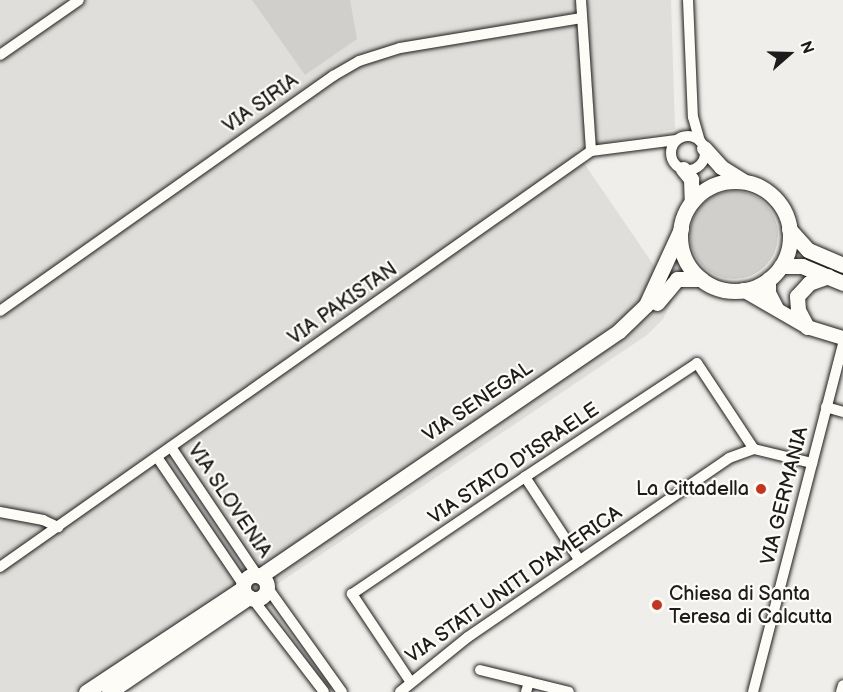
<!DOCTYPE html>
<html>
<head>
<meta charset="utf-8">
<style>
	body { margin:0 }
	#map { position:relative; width:843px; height:692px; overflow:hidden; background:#f0eeea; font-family:"Balsamiq Sans",sans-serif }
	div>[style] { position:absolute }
	.built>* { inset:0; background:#e0deda }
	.green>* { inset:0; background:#d0cfcc }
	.round { border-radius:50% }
	.roads { filter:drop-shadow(0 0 2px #1c1c1c) drop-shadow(0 0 2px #1c1c1c) }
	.minor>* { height:10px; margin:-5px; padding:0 5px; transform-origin:5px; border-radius:5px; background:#fdfcf7 }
	.minor>.ring { margin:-5px; padding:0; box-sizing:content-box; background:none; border:10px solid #fdfcf7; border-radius:50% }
	.tertiary>* { height:14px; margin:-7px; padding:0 7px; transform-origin:7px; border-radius:7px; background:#fdfcf7 }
	.secondary>* { height:15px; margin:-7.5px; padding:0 7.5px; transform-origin:7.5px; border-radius:7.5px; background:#fdfcf7 }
	.secondary>.ring { margin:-7.5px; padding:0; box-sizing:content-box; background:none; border:15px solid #fdfcf7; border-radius:50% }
	.dots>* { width:16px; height:16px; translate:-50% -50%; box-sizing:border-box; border:3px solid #fdfcf7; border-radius:50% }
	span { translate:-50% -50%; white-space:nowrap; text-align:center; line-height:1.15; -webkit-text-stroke:4.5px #fdfcf7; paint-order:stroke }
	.street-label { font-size:20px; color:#1c1c1c }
	.poi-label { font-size:20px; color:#1c1c1c }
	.right { translate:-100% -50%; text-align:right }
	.left { translate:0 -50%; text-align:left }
	.north { position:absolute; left:759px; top:24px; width:60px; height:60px; -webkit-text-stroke:4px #fdfcf7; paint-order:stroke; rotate:70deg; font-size:16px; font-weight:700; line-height:24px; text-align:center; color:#1c1c1c }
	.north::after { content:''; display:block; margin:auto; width:21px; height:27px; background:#1c1c1c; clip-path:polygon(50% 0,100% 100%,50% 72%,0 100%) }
</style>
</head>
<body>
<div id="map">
	<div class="built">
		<div style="clip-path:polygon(0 0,671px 0,675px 129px,575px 150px,657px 270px,678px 287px,663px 319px,647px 335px,117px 692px,0 692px)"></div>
	</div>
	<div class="green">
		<div style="clip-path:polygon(252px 0,350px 0,357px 39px,305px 75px)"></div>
		<div class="round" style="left:690px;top:191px;width:88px;height:88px"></div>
	</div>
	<div class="roads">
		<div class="minor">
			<div style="left:581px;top:0;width:151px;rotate:86.2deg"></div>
			<div style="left:688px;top:0;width:117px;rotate:87.6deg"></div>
			<div style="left:693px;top:117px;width:25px;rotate:74deg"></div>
			<div style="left:0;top:55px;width:96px;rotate:-34.8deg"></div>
			<div class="ring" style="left:671px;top:136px;width:24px;height:24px"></div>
			<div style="left:0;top:311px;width:408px;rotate:-35.2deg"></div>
			<div style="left:333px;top:76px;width:30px;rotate:-30deg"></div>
			<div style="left:359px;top:61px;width:43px;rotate:-17.6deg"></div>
			<div style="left:400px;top:48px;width:184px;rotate:-9.4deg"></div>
			<div style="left:826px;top:407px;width:18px;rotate:16deg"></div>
			<div style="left:171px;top:447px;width:154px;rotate:56.1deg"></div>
			<div style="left:157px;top:457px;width:153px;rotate:55.9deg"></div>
			<div style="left:525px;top:477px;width:100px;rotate:56.8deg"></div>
			<div style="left:0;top:512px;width:44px;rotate:10.5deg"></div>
			<div style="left:43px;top:520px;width:17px;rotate:25deg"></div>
			<div style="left:0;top:567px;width:723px;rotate:-35.14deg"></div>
			<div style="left:591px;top:151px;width:86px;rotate:-7.4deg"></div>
			<div style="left:267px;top:587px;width:129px;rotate:54.5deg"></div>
			<div style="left:252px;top:598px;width:118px;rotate:52.5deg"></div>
			<div style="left:480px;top:670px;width:50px;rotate:13.8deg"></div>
			<div style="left:410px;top:681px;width:105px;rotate:-123.7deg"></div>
			<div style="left:352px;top:594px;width:209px;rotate:-34.1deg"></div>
			<div style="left:525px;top:477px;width:206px;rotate:-33.5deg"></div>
			<div style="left:697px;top:363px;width:103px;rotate:56.5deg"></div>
			<div style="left:400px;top:692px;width:87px;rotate:-39deg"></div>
			<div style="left:468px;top:637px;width:316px;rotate:-34.4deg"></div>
			<div style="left:729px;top:458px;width:27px;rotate:-20deg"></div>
			<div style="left:754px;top:449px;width:60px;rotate:13.6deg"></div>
			<div style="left:526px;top:692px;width:10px;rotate:-73deg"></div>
			<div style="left:529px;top:682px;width:41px;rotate:14deg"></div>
			<div style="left:753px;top:692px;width:360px;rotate:-75.5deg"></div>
			<div style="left:841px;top:692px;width:7px;rotate:-74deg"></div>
		</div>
		<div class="tertiary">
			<div style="left:769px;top:279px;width:14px;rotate:90deg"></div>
			<div style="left:769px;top:293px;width:18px;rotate:63deg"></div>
			<div style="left:743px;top:290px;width:74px;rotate:30deg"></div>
			<div style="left:807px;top:327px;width:38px;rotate:17deg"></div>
		</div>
		<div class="secondary">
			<div style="left:704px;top:148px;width:25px;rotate:48deg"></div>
			<div style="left:721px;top:167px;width:26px;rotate:32deg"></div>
			<div style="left:683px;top:169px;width:13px;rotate:51deg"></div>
			<div style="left:691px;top:179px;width:23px;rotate:88deg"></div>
			<div class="ring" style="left:680px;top:181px;width:95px;height:95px"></div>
			<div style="left:789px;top:229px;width:28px;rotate:48deg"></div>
			<div style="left:808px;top:250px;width:38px;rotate:23deg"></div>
			<div style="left:781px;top:266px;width:21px"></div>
			<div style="left:802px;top:266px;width:44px;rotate:22.5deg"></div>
			<div style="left:657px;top:303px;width:31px;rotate:-50deg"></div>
			<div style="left:677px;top:279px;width:24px"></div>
			<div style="left:807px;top:327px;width:19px;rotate:-118deg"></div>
			<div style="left:798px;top:310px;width:14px;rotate:-94deg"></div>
			<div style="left:797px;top:296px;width:18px;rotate:-47deg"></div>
			<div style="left:809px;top:283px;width:20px;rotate:-20deg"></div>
			<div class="ring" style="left:243px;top:575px;width:9px;height:9px"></div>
			<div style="left:260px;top:576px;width:435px;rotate:-34.3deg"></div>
			<div style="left:619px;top:331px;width:37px;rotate:-44deg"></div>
			<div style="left:646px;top:305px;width:84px;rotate:-65.3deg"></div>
			<div style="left:86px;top:692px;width:188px;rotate:-33.5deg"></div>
			<div style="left:109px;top:692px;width:169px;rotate:-34.2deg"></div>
		</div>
	</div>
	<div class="dots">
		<div style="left:761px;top:489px;background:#c8321e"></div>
		<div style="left:657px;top:605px;background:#c8321e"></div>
	</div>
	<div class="street-label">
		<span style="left:261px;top:104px;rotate:-35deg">VIA SIRIA</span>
		<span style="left:343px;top:304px;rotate:-35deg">VIA PAKISTAN</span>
		<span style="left:478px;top:402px;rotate:-34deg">VIA SENEGAL</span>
		<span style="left:514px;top:464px;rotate:-34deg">VIA STATO D'ISRAELE</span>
		<span style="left:785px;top:496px;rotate:-76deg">VIA GERMANIA</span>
		<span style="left:229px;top:501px;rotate:56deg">VIA SLOVENIA</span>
		<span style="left:514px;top:585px;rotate:-35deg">VIA STATI UNITI D'AMERICA</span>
	</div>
	<div class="poi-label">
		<span class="right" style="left:749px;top:489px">La Cittadella</span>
		<span class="left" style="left:669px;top:606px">Chiesa di Santa<br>Teresa di Calcutta</span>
	</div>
	<div class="north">N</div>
</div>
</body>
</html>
